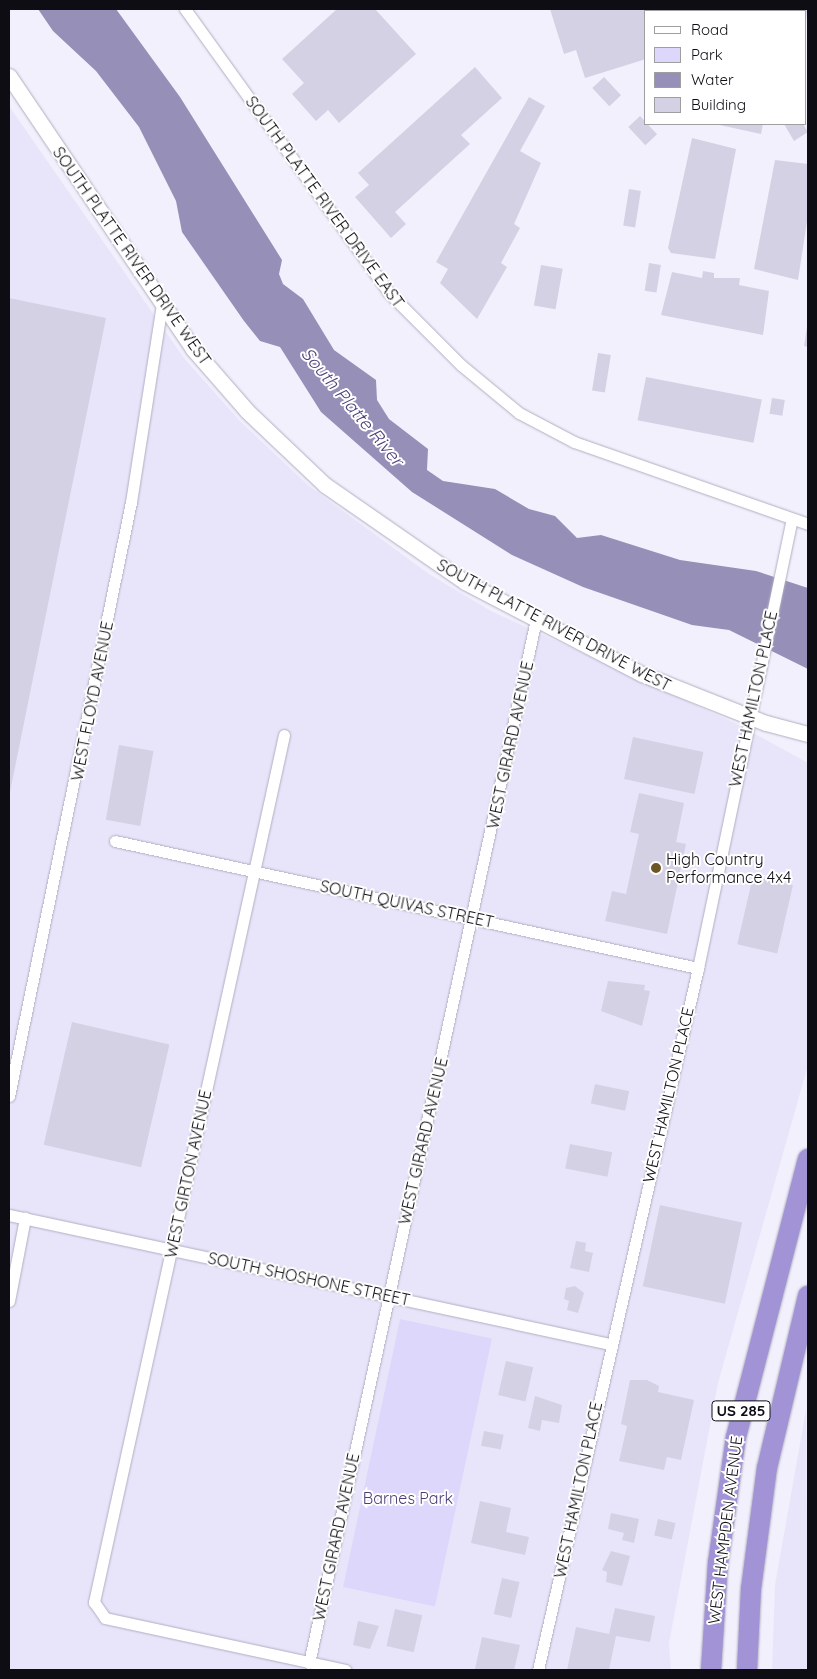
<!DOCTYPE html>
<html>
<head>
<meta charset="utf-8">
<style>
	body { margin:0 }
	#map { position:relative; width:817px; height:1679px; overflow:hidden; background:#f2f0fc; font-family:Quicksand,sans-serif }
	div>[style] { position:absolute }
	.built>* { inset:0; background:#e8e5fb }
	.green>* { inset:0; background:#ddd7fc; transform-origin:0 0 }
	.water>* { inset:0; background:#968fb8 }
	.building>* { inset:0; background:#d4d1e5; transform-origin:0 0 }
	.roads { filter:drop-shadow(0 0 1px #b1aec1) drop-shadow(0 0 1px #b1aec1) }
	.minor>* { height:11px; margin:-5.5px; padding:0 5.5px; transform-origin:5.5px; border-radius:5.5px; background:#fff }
	.tertiary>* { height:15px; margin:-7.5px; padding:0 7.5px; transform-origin:7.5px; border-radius:7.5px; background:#fff }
	.trunk>* { height:20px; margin:-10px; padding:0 10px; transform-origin:10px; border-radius:10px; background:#a293d7 }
	.dots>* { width:14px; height:14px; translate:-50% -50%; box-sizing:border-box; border:2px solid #fff; border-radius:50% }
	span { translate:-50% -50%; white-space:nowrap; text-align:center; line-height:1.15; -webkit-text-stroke:4px #fff; paint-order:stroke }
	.shield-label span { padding:1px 4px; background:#fff; border:1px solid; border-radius:4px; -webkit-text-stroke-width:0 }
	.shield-label { font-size:15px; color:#0e0d13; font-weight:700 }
	.street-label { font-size:16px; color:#0e0d13 }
	.poi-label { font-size:16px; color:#0e0d13 }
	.left { translate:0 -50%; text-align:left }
	.park-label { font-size:16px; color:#4b3e75 }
	.water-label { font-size:18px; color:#4f4279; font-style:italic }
	.frame { position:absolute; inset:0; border:10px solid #0e0d13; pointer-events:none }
	.legend { position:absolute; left:644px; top:10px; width:162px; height:115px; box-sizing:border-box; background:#fff; border:1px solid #9f9ea1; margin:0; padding:6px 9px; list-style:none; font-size:15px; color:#0e0d13 }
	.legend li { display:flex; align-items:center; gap:10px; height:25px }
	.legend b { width:25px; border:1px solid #9f9ea1 }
</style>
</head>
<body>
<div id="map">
	<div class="built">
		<div style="clip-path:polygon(9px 106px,184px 358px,240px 421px,309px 486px,429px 574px,491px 611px,739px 725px,808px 763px,808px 1065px,718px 1383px,669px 1643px,671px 1670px,9px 1670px)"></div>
		<div style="clip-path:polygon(806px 1410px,808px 1670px,772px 1670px,775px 1585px)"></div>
	</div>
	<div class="green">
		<div style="left:400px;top:1319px;width:94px;height:274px;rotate:12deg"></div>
	</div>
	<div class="water">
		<div style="clip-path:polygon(38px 9px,116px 9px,180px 97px,282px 260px,279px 274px,283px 284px,303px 299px,334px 350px,376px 380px,377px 400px,389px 419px,428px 449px,427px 470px,443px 481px,495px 489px,529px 509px,555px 516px,577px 538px,601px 535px,680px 560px,756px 571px,808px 588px,808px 669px,729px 630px,692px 625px,583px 587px,512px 555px,412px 492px,321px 412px,280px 347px,260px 341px,244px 321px,182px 232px,176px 201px,139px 127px,96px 71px,53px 31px)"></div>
	</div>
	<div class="building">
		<div style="clip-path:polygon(337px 9px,375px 9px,416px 54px,339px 123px,328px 110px,316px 121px,292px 94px,304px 83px,282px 59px)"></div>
		<div style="clip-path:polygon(550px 9px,674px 9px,675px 11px,646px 11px,646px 59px,585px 78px,576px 50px,564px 54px)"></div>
		<div style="left:691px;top:9px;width:52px;height:2px"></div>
		<div style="clip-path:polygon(787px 9px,808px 9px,807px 21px,806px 11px)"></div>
		<div style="clip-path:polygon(475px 67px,502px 98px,461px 135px,470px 144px,395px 212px,406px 224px,391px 238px,355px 197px,369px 185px,358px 173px)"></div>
		<div style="left:604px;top:77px;width:25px;height:16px;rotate:47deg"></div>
		<div style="clip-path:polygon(529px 97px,545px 106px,520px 151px,541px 163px,514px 224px,520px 228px,501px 263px,507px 267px,477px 319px,440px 283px,448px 269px,436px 262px)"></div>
		<div style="left:640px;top:116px;width:25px;height:16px;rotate:47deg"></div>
		<div style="clip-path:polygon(715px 124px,763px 124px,761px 134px)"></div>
		<div style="clip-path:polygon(784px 124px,803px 124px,808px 132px,794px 141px)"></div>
		<div style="clip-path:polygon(692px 138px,736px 149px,715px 259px,671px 253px,668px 248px)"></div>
		<div style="clip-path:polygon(775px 160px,808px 164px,808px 215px,798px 280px,754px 269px)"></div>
		<div style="left:629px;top:189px;width:12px;height:37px;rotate:9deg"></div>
		<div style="left:649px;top:263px;width:12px;height:28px;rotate:9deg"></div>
		<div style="left:541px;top:265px;width:22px;height:41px;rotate:10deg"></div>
		<div style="clip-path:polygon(703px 271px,714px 273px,714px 278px,740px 278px,739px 285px,769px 291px,763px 335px,661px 315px,672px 272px,702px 278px)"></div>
		<div style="clip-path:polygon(9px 298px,106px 318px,10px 792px,9px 792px)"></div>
		<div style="clip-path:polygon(807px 327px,808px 327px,808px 347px,804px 346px)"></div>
		<div style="left:598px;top:353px;width:13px;height:38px;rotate:9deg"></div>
		<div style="left:646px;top:377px;width:118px;height:44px;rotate:11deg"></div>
		<div style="left:772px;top:398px;width:13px;height:16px;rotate:9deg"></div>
		<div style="left:633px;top:737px;width:72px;height:43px;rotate:12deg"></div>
		<div style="left:119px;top:745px;width:35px;height:76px;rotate:10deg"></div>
		<div style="clip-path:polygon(639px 793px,684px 803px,676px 842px,686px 844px,667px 934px,605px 921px,612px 891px,626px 894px,639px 834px,630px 832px)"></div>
		<div style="left:753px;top:876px;width:41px;height:70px;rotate:13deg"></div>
		<div style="clip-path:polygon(608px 981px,645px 985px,644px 990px,650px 991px,642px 1026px,601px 1011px)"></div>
		<div style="left:72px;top:1022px;width:100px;height:126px;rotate:13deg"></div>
		<div style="left:595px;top:1084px;width:35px;height:20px;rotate:12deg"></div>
		<div style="left:570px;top:1144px;width:43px;height:25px;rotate:11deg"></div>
		<div style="left:660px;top:1205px;width:84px;height:83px;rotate:12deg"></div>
		<div style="clip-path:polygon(576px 1241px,586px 1243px,585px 1251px,593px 1253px,589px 1272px,570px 1268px)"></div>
		<div style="clip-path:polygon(575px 1286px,584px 1293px,578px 1313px,567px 1310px,569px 1301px,564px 1299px,566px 1288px)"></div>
		<div style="left:506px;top:1361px;width:28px;height:35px;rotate:13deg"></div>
		<div style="clip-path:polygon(630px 1380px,647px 1380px,659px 1386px,658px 1392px,694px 1400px,681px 1460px,667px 1457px,664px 1470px,619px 1461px,627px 1426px,621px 1424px)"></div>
		<div style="clip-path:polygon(535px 1396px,562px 1405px,559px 1423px,542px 1420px,540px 1431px,528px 1428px)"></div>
		<div style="left:484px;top:1431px;width:20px;height:15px;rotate:11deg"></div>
		<div style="clip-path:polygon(480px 1501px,511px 1508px,506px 1532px,529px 1537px,525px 1555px,471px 1543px)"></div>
		<div style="clip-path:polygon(611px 1513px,639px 1519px,634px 1543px,622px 1540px,624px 1533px,608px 1529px)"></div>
		<div style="left:658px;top:1519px;width:18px;height:17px;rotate:13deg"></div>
		<div style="clip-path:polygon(611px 1551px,630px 1556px,622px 1586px,606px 1582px,607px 1572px,602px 1570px)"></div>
		<div style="left:502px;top:1578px;width:18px;height:37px;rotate:13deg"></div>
		<div style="clip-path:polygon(615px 1608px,655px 1616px,650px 1642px,616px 1636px,609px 1670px,567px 1670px,576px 1627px,609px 1634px)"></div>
		<div style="left:395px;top:1609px;width:28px;height:38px;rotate:13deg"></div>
		<div style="clip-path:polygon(358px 1621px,379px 1626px,370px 1649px,353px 1645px)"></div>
		<div style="clip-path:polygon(482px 1637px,520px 1645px,514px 1670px,475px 1669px)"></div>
	</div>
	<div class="roads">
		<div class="minor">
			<div style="left:185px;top:9px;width:348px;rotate:54.3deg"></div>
			<div style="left:388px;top:292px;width:103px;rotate:45deg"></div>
			<div style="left:461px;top:365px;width:75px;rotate:39.6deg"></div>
			<div style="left:519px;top:413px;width:62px;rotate:27.8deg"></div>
			<div style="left:574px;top:442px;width:248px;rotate:19.3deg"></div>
			<div style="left:284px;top:735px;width:888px;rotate:102.36deg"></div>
			<div style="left:94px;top:1602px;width:19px;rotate:55deg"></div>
			<div style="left:105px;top:1618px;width:246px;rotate:12.2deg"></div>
			<div style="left:115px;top:841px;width:597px;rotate:12.29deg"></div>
			<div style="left:9px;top:1096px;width:606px;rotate:-78.39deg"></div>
			<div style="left:131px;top:502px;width:200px;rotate:-81.1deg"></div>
			<div style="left:9px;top:1215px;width:615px;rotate:12.11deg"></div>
			<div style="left:9px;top:1301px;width:85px;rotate:-79.1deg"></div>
			<div style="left:309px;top:1663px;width:1068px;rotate:-77.73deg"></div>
			<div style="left:538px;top:1670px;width:720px;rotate:-77.16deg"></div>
			<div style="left:698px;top:968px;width:459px;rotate:-78.2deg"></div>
		</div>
		<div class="tertiary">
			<div style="left:9px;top:76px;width:329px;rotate:56deg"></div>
			<div style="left:193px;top:349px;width:82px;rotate:48.9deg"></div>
			<div style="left:247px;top:411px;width:108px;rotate:43.5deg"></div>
			<div style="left:325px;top:485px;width:170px;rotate:34.7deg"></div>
			<div style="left:465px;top:582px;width:199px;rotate:27.5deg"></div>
			<div style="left:642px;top:674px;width:133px;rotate:21.6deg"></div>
			<div style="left:766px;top:723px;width:43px;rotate:14.7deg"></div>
		</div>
		<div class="trunk">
			<div style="left:711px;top:1670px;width:107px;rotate:-86.3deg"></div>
			<div style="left:718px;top:1563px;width:127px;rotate:-81.9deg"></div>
			<div style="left:736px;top:1437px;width:287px;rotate:-75.5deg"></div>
			<div style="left:747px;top:1670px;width:81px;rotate:-87.2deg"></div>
			<div style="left:751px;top:1589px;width:122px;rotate:-82.5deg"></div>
			<div style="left:767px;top:1468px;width:177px;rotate:-76.6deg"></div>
		</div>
	</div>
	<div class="dots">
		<div style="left:656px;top:868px;background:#6d5626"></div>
	</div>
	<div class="shield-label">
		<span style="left:741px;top:1411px">US 285</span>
	</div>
	<div class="street-label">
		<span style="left:325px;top:202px;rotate:54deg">SOUTH PLATTE RIVER DRIVE EAST</span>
		<span style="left:132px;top:256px;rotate:55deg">SOUTH PLATTE RIVER DRIVE WEST</span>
		<span style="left:554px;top:625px;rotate:28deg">SOUTH PLATTE RIVER DRIVE WEST</span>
		<span style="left:753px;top:699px;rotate:-78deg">WEST HAMILTON PLACE</span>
		<span style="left:92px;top:701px;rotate:-79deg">WEST FLOYD AVENUE</span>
		<span style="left:510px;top:745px;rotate:-78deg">WEST GIRARD AVENUE</span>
		<span style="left:407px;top:904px;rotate:12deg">SOUTH QUIVAS STREET</span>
		<span style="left:668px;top:1095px;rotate:-77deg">WEST HAMILTON PLACE</span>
		<span style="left:423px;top:1141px;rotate:-77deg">WEST GIRARD AVENUE</span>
		<span style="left:188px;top:1174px;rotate:-78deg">WEST GIRTON AVENUE</span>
		<span style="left:309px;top:1279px;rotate:12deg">SOUTH SHOSHONE STREET</span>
		<span style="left:578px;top:1490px;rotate:-78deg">WEST HAMILTON PLACE</span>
		<span style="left:725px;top:1530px;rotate:-83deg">WEST HAMPDEN AVENUE</span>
		<span style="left:336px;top:1537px;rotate:-78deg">WEST GIRARD AVENUE</span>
	</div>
	<div class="poi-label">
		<span class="left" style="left:666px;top:868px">High Country<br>Performance 4x4</span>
	</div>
	<div class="park-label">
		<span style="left:408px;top:1498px">Barnes Park</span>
	</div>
	<div class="water-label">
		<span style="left:352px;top:407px;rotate:50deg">South Platte River</span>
	</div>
	<div class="frame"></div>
	<ul class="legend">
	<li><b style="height:6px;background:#fff"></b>Road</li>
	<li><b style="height:14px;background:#ddd7fc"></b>Park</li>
	<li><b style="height:14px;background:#968fb8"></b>Water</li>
	<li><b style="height:14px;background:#d4d1e5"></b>Building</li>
	</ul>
</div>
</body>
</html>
